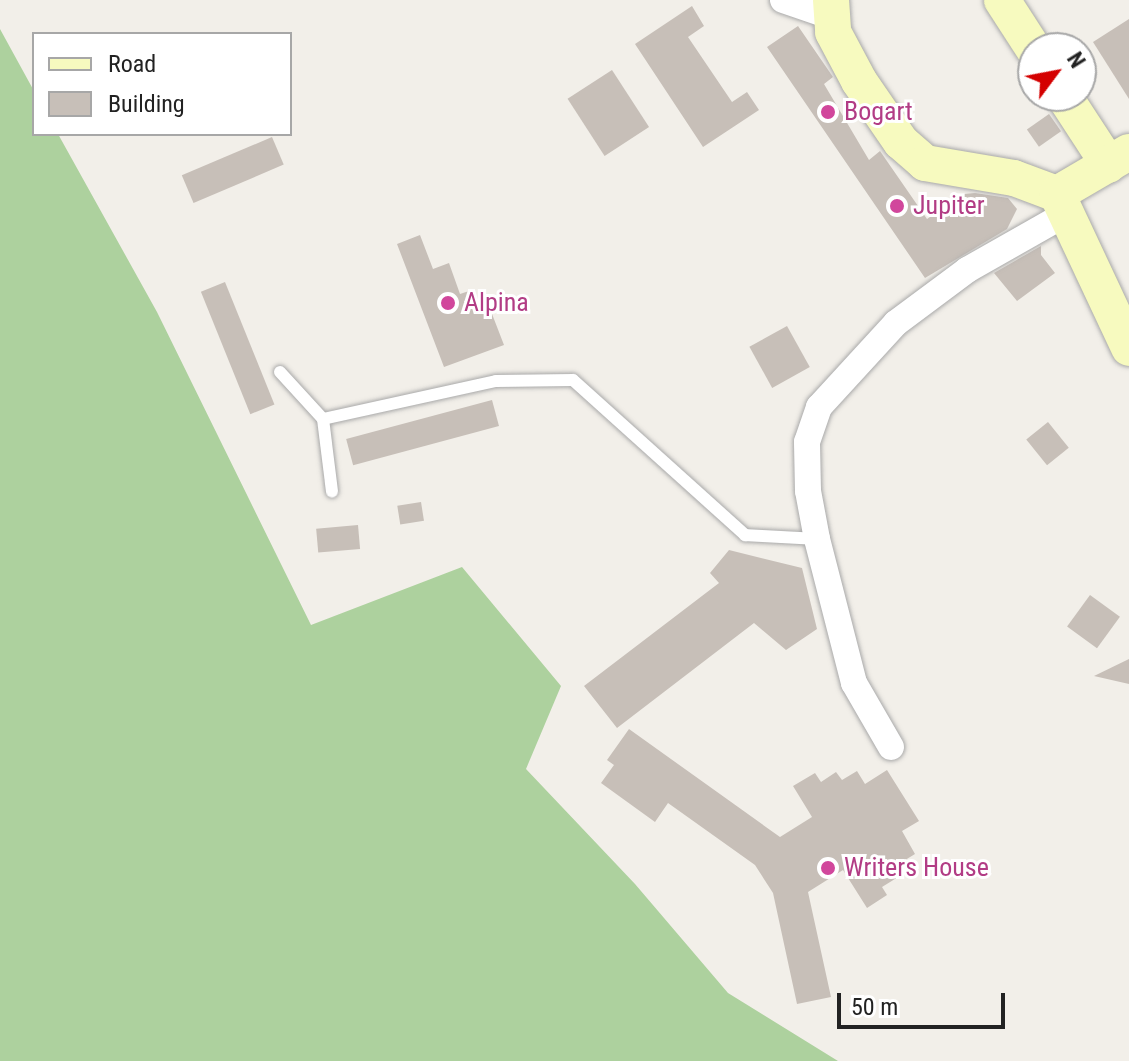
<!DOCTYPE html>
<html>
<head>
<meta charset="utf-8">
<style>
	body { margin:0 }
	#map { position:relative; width:1129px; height:1061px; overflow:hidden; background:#f2efe9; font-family:"Roboto Condensed",sans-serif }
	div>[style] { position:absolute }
	.forest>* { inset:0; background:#add19e }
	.building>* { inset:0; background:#c7bfb8; transform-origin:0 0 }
	.roads { filter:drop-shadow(0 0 2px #a9a9a9) drop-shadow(0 0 2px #a9a9a9) }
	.lane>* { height:12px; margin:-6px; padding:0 6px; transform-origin:6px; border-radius:6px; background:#fff }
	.street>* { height:26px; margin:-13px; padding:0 13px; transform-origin:13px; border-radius:13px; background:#fff }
	.secondary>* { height:36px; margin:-18px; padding:0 18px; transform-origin:18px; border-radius:18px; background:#f7fabf }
	.dots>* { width:22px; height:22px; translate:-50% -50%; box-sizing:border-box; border:4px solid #fff; border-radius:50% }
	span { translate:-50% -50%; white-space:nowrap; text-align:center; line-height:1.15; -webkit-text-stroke:6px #fff; paint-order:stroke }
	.hotel-label { font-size:26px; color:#b23c85 }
	.left { translate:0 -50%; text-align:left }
	.legend { position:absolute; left:32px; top:32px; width:260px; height:104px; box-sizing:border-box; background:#fff; border:2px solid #a7a7a7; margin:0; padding:10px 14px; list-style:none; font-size:24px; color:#222 }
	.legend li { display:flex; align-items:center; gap:16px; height:40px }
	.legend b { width:40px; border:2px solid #a7a7a7 }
	.north { position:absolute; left:1017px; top:32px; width:80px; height:80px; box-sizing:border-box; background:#fff; border:2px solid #a7a7a7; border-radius:50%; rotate:58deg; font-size:22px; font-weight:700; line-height:32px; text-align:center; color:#222 }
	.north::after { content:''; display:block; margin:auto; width:28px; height:36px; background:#d40000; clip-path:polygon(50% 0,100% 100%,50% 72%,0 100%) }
	.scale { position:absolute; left:837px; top:993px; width:168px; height:36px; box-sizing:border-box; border:4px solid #222; border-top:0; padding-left:10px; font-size:24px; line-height:28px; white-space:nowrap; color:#222; -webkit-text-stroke:6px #fff; paint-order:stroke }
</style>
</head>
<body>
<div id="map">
	<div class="forest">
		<div style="clip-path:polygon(0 29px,34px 91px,34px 134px,58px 134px,157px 312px,311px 625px,462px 567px,561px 686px,526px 769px,635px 884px,728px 993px,838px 1061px,0 1061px)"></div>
	</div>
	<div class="building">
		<div style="clip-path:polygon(692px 6px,704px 26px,688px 37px,732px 102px,747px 92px,759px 110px,703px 147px,635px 44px)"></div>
		<div style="clip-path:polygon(1129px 19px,1129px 99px,1093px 42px)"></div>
		<div style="clip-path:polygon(798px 26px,833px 77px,824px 84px,869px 160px,880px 151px,927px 219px,964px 194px,975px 193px,1008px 198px,1017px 209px,1007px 229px,925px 278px,767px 47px)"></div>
		<div style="left:612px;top:70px;width:68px;height:53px;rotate:57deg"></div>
		<div style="left:1049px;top:114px;width:21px;height:27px;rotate:55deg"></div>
		<div style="left:272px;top:137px;width:30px;height:98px;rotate:67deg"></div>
		<div style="clip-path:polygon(420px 235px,433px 269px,449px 263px,460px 294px,472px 290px,478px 304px,487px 301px,504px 345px,444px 367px,397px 244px)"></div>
		<div style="clip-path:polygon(1041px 246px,1041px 255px,1055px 273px,1017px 301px,994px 273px)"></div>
		<div style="left:225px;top:282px;width:132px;height:26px;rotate:68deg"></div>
		<div style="left:787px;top:326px;width:47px;height:43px;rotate:61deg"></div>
		<div style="left:492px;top:400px;width:27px;height:151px;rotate:75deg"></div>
		<div style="left:1048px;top:422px;width:33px;height:28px;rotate:51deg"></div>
		<div style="left:421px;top:502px;width:19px;height:24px;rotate:81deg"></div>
		<div style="left:358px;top:525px;width:24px;height:42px;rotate:85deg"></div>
		<div style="clip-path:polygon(729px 550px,802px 568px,817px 629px,786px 650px,754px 623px,617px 728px,584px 686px,719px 583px,710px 573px)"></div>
		<div style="left:1090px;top:595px;width:37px;height:39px;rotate:36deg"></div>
		<div style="clip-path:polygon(1129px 659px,1129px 684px,1094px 676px)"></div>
		<div style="clip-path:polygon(629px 729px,780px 837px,812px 817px,793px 786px,815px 773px,821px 782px,836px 772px,842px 780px,857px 771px,865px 784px,887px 770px,919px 821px,902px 831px,915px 854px,897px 865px,903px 874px,882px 887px,887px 895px,867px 908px,843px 870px,808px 892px,831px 997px,797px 1004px,773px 893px,755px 865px,668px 803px,655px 822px,601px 783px,614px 765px,607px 760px)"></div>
	</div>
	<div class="roads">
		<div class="lane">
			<div style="left:280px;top:372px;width:64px;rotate:47.5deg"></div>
			<div style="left:323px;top:419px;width:177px;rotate:-12.4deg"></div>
			<div style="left:496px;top:381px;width:77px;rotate:-0.7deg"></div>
			<div style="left:573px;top:380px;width:232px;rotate:42deg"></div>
			<div style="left:745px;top:535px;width:72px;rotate:3.2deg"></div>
			<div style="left:323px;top:419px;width:73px;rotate:82.9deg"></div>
		</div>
		<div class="street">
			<div style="left:783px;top:0;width:50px;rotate:18.8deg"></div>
			<div style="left:891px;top:747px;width:74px;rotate:-120deg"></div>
			<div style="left:854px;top:683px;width:149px;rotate:-104.4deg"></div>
			<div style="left:817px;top:539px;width:49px;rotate:-100.6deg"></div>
			<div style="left:808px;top:491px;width:49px;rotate:-91.2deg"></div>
			<div style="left:807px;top:442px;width:37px;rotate:-71deg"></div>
			<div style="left:819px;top:407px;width:114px;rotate:-47.5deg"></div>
			<div style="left:896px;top:323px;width:89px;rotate:-36.7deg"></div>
			<div style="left:967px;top:270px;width:112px;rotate:-29.6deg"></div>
		</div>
		<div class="secondary">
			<div style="left:831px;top:0;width:32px;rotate:86deg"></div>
			<div style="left:833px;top:32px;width:55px;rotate:62deg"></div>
			<div style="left:859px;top:81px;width:74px;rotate:55.5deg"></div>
			<div style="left:901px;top:142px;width:32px;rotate:41deg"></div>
			<div style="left:925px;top:163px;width:90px;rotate:9.6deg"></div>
			<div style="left:1014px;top:178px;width:46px;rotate:20.4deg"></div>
			<div style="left:1002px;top:0;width:57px;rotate:57.1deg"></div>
			<div style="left:1064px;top:96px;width:82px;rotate:56.9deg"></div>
			<div style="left:1057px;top:194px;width:170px;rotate:64.9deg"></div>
			<div style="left:1057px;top:194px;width:83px;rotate:-30.3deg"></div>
		</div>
	</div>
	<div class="dots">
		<div style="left:828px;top:112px;background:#d1479c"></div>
		<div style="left:897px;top:206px;background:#d1479c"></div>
		<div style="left:448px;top:303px;background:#d1479c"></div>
		<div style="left:828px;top:868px;background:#d1479c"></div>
	</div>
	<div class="hotel-label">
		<span class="left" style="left:844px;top:112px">Bogart</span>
		<span class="left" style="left:913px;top:206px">Jupiter</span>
		<span class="left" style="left:464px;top:303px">Alpina</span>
		<span class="left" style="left:844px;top:868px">Writers House</span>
	</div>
	<ul class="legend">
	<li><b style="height:10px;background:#f7fabf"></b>Road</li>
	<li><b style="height:22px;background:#c7bfb8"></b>Building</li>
	</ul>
	<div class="north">N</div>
	<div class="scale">50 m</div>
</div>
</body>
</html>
